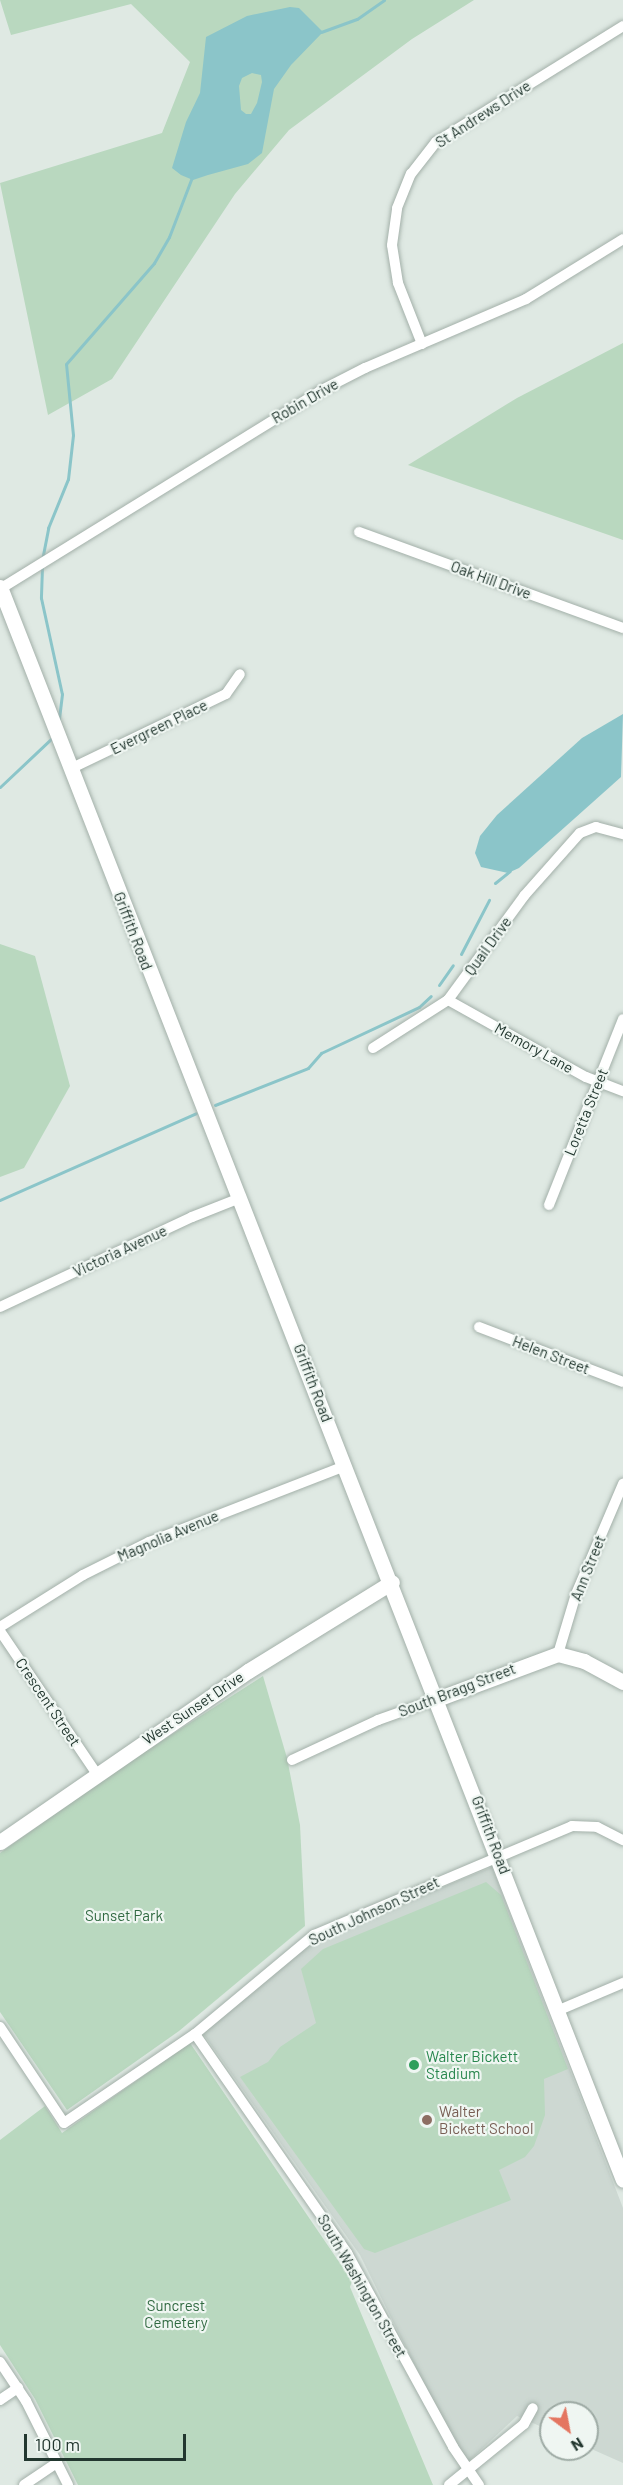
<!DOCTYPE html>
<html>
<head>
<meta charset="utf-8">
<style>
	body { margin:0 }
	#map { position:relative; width:623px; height:2485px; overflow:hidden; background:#dfe9e3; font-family:Barlow,sans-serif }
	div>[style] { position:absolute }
	.built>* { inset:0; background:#cdd8d2 }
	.green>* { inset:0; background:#b9d8bf }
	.water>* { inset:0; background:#8bc5c9 }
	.stream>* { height:3px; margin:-1.5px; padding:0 1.5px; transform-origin:1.5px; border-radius:1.5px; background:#8bc5c9 }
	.roads { filter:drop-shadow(0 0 2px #a3b0a9) drop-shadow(0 0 2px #a3b0a9) }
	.street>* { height:10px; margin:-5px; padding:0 5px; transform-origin:5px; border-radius:5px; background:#fff }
	.secondary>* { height:15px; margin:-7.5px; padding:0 7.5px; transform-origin:7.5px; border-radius:7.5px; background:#fff }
	.dots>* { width:16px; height:16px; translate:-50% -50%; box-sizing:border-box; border:3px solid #eff6f2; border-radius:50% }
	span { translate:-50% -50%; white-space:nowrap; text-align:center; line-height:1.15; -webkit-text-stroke:4.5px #eff6f2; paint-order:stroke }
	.street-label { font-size:15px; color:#22372f }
	.park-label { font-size:15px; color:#306941 }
	.leisure-label { font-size:15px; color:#27864d }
	.left { translate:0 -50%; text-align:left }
	.education-label { font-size:15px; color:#785e54 }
	.north { position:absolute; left:539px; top:2401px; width:60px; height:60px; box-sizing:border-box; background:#eff6f2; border:2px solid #9daaa4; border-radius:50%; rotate:148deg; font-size:16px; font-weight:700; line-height:24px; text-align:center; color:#22372f }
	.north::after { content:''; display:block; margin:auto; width:21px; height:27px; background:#e47661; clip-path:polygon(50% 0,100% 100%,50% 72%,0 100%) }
	.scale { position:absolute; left:24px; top:2434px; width:162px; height:27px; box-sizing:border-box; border:3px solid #22372f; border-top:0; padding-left:8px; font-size:18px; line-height:21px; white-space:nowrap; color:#22372f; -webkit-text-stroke:4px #eff6f2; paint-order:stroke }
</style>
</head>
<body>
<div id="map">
	<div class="built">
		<div style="clip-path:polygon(492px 1867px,623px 2208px,623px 2463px,587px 2447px,587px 2413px,551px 2413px,551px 2431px,517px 2416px,468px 2462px,441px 2418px,360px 2255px,202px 2032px,318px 1938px)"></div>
	</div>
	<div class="green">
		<div style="clip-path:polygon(0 0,474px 0,412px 39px,289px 130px,235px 194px,112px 379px,48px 415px,0 183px,162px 133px,190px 62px,131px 4px,11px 35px)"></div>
		<div style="clip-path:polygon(623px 343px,623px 540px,408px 465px,517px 398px)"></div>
		<div style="clip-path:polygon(0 944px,35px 956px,70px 1086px,24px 1168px,0 1177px)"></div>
		<div style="clip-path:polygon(263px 1676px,287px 1758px,300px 1825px,305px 1926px,179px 2031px,67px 2110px,0 2012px,0 1853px,124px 1765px)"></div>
		<div style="clip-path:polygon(486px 1882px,501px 1895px,568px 2069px,544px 2079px,545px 2115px,534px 2146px,525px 2157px,499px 2170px,511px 2200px,375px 2253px,364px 2249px,240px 2077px,268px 2062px,280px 2047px,316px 2023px,301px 1969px,323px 1949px)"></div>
		<div style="clip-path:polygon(190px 2043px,352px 2281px,350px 2287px,433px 2485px,78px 2485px,35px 2399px,0 2345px,0 2140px,45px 2106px,62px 2133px)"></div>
	</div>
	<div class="water">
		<div style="clip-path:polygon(evenodd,290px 7px,299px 8px,323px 32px,291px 65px,274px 89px,262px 153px,248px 164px,208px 175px,193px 180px,181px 175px,172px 168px,186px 122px,200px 93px,206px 37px,247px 16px,290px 7px,252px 73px,261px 75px,262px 82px,257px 103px,251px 114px,246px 114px,241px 110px,239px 86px,242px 78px,252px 73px)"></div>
		<div style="clip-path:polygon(623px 714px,621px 777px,519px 868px,508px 873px,481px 867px,475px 853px,480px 836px,497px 815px,582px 738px)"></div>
	</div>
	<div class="stream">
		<div style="left:321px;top:32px;width:38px;rotate:-20deg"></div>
		<div style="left:357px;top:19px;width:33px;rotate:-35deg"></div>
		<div style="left:42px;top:560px;width:33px;rotate:-79deg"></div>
		<div style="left:48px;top:528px;width:53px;rotate:-67.8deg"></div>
		<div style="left:68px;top:479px;width:44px;rotate:-83.5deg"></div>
		<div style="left:73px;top:435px;width:71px;rotate:-95.6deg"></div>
		<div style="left:66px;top:364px;width:134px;rotate:-48.9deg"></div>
		<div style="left:154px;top:263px;width:30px;rotate:-60deg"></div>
		<div style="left:169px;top:237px;width:64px;rotate:-69deg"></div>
		<div style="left:42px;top:567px;width:31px;rotate:92deg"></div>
		<div style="left:41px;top:598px;width:98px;rotate:77.7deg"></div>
		<div style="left:62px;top:694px;width:26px;rotate:97deg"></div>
		<div style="left:0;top:787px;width:73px;rotate:-43.3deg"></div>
		<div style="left:495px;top:883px;width:19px;rotate:-39deg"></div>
		<div style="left:461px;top:954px;width:61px;rotate:-62.6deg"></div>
		<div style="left:439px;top:985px;width:24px;rotate:-55deg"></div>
		<div style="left:215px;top:1105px;width:100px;rotate:-21.7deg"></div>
		<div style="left:308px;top:1068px;width:20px;rotate:-49deg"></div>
		<div style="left:321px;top:1053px;width:108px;rotate:-25.1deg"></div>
		<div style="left:419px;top:1007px;width:16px;rotate:-43deg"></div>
		<div style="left:0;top:1200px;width:214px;rotate:-23.9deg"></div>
	</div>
	<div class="roads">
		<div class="street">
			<div style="left:422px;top:344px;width:66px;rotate:-111.5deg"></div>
			<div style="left:398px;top:283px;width:38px;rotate:-99deg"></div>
			<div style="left:392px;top:245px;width:37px;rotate:-82deg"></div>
			<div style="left:397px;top:208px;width:37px;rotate:-68deg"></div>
			<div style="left:411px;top:174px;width:41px;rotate:-52deg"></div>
			<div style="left:436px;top:142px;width:220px;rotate:-31.8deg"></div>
			<div style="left:359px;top:532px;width:281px;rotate:20deg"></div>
			<div style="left:0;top:589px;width:376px;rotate:-31.7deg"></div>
			<div style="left:320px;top:391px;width:51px;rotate:-27.1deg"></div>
			<div style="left:365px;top:368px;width:175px;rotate:-23.2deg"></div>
			<div style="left:526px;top:299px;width:114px;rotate:-31.7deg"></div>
			<div style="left:70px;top:769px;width:173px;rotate:-25.7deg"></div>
			<div style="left:226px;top:694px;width:24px;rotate:-55deg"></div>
			<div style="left:448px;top:1000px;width:158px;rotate:29.2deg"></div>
			<div style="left:586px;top:1077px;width:40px;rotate:21deg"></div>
			<div style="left:373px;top:1048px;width:89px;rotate:-32.6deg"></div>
			<div style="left:448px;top:1000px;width:129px;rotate:-53.8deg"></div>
			<div style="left:524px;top:896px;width:84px;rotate:-48.4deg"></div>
			<div style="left:580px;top:833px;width:17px;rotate:-21deg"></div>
			<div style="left:596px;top:827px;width:28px;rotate:15deg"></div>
			<div style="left:549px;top:1205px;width:200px;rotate:-68.3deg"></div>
			<div style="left:0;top:1307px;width:212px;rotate:-25.1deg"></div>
			<div style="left:192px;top:1217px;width:52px;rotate:-21.6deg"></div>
			<div style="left:479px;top:1327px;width:154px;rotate:20.9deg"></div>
			<div style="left:0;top:1627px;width:98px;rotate:-32.1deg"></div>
			<div style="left:83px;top:1575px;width:74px;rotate:-26.6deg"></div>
			<div style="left:149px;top:1542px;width:210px;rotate:-21.2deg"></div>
			<div style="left:0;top:1631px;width:173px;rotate:55.9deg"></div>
			<div style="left:558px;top:1654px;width:63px;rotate:-73.3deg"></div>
			<div style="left:576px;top:1594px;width:120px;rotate:-66.9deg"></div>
			<div style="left:292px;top:1760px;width:95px;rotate:-24.9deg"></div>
			<div style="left:378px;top:1720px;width:63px;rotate:-19.6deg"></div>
			<div style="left:557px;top:2011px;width:72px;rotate:-23deg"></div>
			<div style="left:0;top:2027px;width:115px;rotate:56.3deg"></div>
			<div style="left:64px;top:2123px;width:158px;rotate:-34.2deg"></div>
			<div style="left:195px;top:2034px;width:155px;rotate:-39.8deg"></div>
			<div style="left:314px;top:1935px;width:280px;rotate:-22.9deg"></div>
			<div style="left:572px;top:1826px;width:25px;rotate:2deg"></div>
			<div style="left:597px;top:1827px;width:29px;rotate:27deg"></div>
			<div style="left:195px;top:2034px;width:267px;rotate:55.2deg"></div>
			<div style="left:347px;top:2253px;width:221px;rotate:61.3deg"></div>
			<div style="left:453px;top:2447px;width:46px;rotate:55.6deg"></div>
			<div style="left:0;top:2362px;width:47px;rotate:56.3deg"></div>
			<div style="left:26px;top:2401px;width:94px;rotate:63.4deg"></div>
			<div style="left:0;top:2400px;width:22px;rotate:-34deg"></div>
			<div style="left:24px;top:2485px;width:40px;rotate:-34deg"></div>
			<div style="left:449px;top:2485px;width:97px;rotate:-39.1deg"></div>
			<div style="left:524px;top:2424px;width:18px;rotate:-61deg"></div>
		</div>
		<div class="secondary">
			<div style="left:0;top:587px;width:1710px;rotate:68.64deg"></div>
			<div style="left:437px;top:1699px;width:129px;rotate:-20.4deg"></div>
			<div style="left:558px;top:1654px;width:27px;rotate:15deg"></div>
			<div style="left:584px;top:1661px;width:44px;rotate:28.3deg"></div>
			<div style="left:0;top:1842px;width:301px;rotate:-34.6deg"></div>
			<div style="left:248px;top:1671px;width:169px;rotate:-31.7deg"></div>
		</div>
	</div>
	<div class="dots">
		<div style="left:414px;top:2065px;background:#2e9e5b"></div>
		<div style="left:427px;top:2120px;background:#8d6e63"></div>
	</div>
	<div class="street-label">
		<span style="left:483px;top:114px;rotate:-33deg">St Andrews Drive</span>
		<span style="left:305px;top:401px;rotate:-30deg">Robin Drive</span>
		<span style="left:491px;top:580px;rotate:20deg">Oak Hill Drive</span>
		<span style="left:159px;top:727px;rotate:-26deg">Evergreen Place</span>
		<span style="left:133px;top:931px;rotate:69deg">Griffith Road</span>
		<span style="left:488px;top:946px;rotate:-54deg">Quail Drive</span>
		<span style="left:534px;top:1048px;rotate:29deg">Memory Lane</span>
		<span style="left:586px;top:1112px;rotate:-68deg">Loretta Street</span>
		<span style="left:120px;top:1251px;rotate:-25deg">Victoria Avenue</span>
		<span style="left:551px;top:1355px;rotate:21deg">Helen Street</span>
		<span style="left:313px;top:1383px;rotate:69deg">Griffith Road</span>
		<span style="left:168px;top:1536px;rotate:-23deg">Magnolia Avenue</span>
		<span style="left:588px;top:1568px;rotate:-68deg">Ann Street</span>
		<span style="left:457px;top:1690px;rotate:-21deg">South Bragg Street</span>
		<span style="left:48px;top:1702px;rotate:56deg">Crescent Street</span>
		<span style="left:193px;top:1708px;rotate:-34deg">West Sunset Drive</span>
		<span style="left:491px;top:1835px;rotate:69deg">Griffith Road</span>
		<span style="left:374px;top:1911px;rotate:-25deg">South Johnson Street</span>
		<span style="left:362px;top:2286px;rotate:60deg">South Washington Street</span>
	</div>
	<div class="park-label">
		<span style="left:124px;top:1916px">Sunset Park</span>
		<span style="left:176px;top:2314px">Suncrest<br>Cemetery</span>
	</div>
	<div class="leisure-label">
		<span class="left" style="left:426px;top:2065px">Walter Bickett<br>Stadium</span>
	</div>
	<div class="education-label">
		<span class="left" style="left:439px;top:2120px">Walter<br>Bickett School</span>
	</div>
	<div class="north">N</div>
	<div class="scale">100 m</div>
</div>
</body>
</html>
